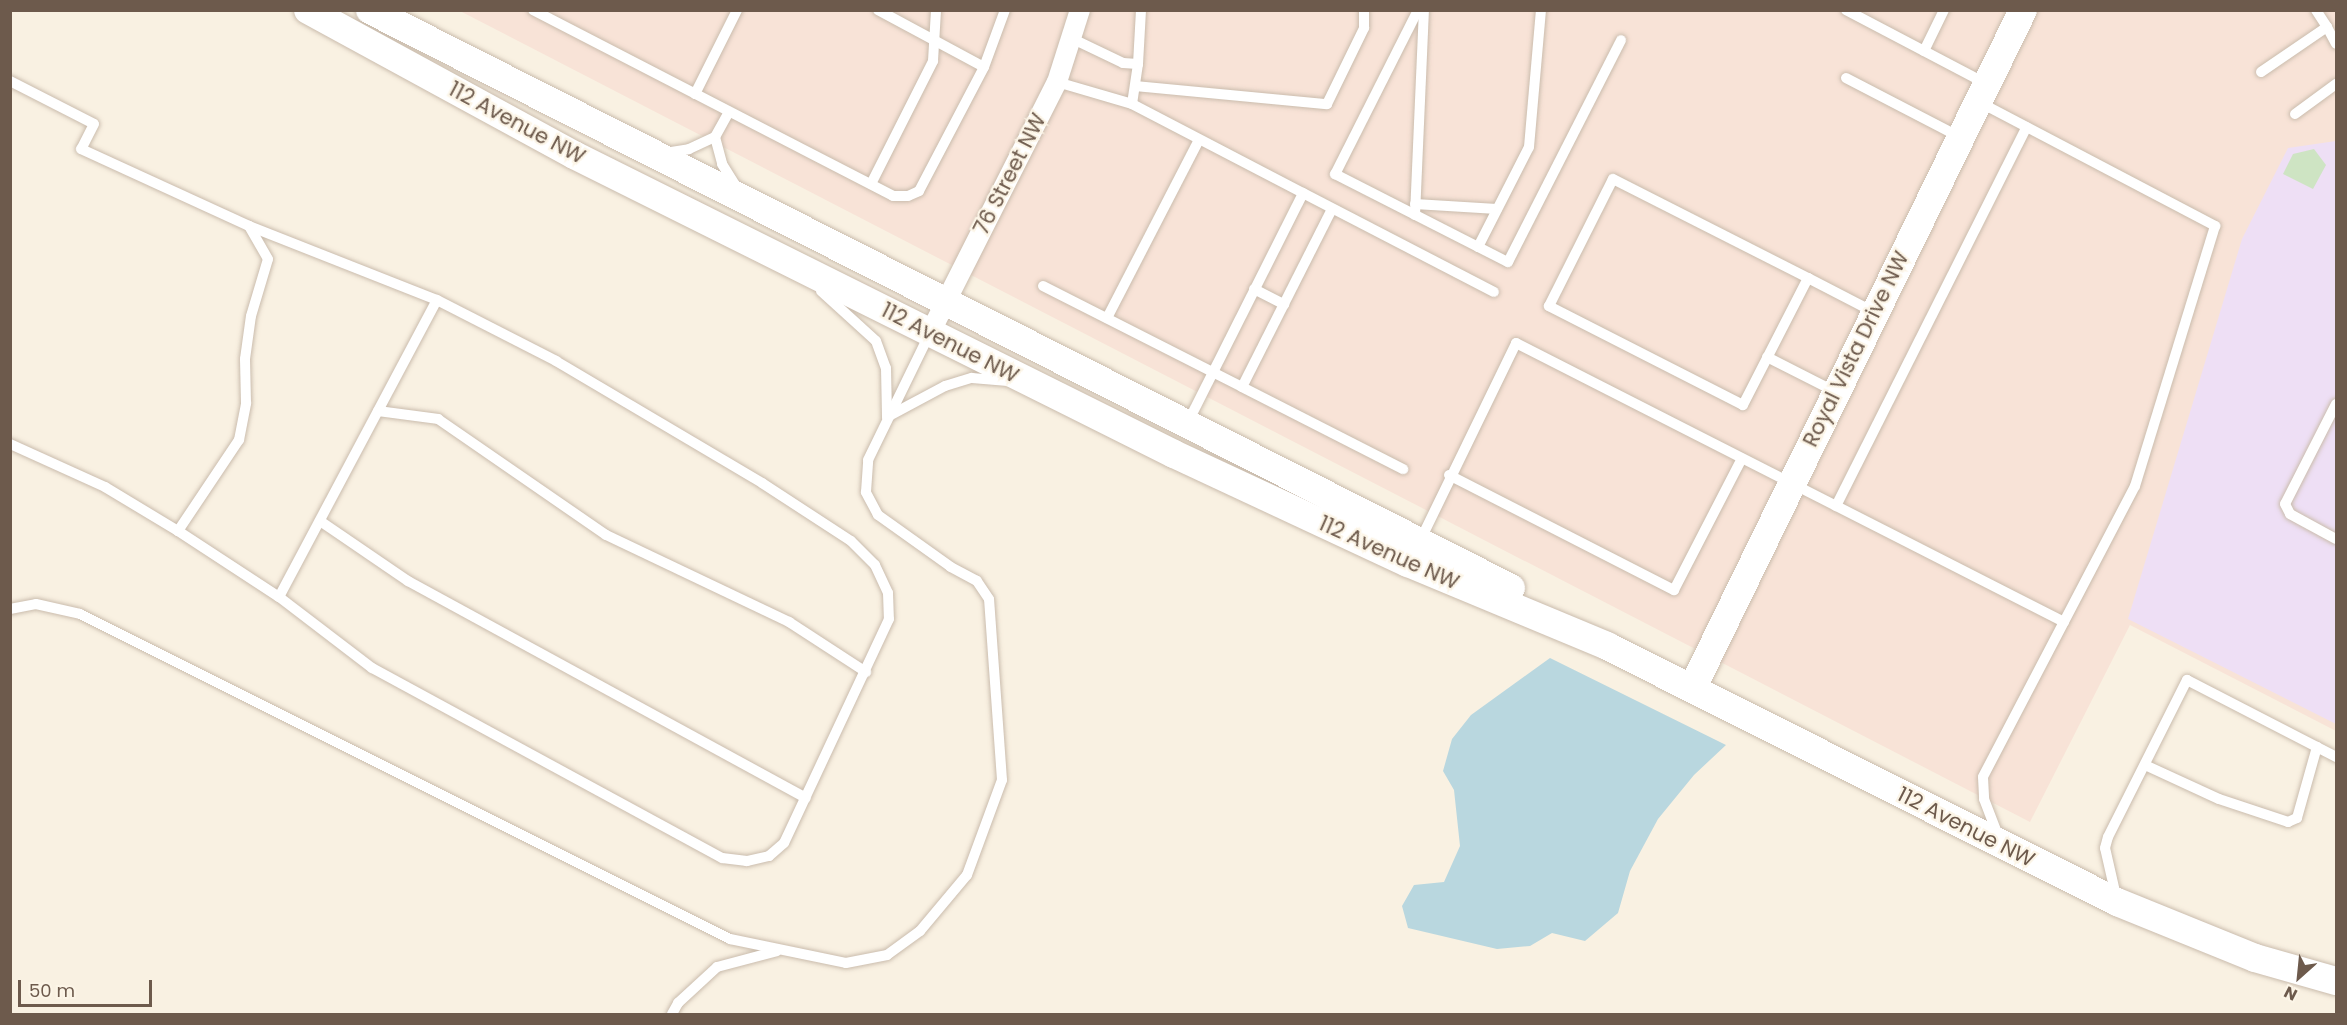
<!DOCTYPE html>
<html>
<head>
<meta charset="utf-8">
<style>
	body { margin:0 }
	#map { position:relative; width:2347px; height:1025px; overflow:hidden; background:#f9f1e2; font-family:Poppins,sans-serif }
	div>[style] { position:absolute }
	.commercial>* { inset:0; background:#f8e3d7 }
	.education>* { inset:0; background:#eedff5 }
	.green>* { inset:0; background:#cee4c3 }
	.water>* { inset:0; background:#b9d7df }
	.roads { filter:drop-shadow(0 0 2px #cabcad) drop-shadow(0 0 2px #cabcad) }
	.lane>* { height:10px; margin:-5px; padding:0 5px; transform-origin:5px; border-radius:5px; background:#fff }
	.street>* { height:20px; margin:-10px; padding:0 10px; transform-origin:10px; border-radius:10px; background:#fff }
	.secondary>* { height:28px; margin:-14px; padding:0 14px; transform-origin:14px; border-radius:14px; background:#fff }
	span { translate:-50% -50%; white-space:nowrap; text-align:center; line-height:1.15; -webkit-text-stroke:4.5px #fcf5e7; paint-order:stroke }
	.street-label { font-size:21px; color:#6d5a4c }
	.frame { position:absolute; inset:0; border:12px solid #6d5a4c; pointer-events:none }
	.north { position:absolute; left:2269px; top:947px; width:60px; height:60px; -webkit-text-stroke:4px #fcf5e7; paint-order:stroke; rotate:207deg; font-size:16px; font-weight:700; line-height:24px; text-align:center; color:#6d5a4c }
	.north::after { content:''; display:block; margin:auto; width:21px; height:27px; background:#6d5a4c; clip-path:polygon(50% 0,100% 100%,50% 72%,0 100%) }
	.scale { position:absolute; left:18px; top:980px; width:134px; height:27px; box-sizing:border-box; border:3px solid #6d5a4c; border-top:0; padding-left:8px; font-size:18px; line-height:21px; white-space:nowrap; color:#6d5a4c; -webkit-text-stroke:4px #fcf5e7; paint-order:stroke }
</style>
</head>
<body>
<div id="map">
	<div class="commercial">
		<div style="clip-path:polygon(460px 11px,2336px 11px,2336px 731px,2130px 625px,2030px 822px)"></div>
	</div>
	<div class="education">
		<div style="clip-path:polygon(2336px 141px,2336px 724px,2128px 619px,2242px 239px,2288px 148px)"></div>
	</div>
	<div class="green">
		<div style="clip-path:polygon(2314px 149px,2326px 165px,2313px 189px,2283px 174px,2293px 154px)"></div>
	</div>
	<div class="water">
		<div style="clip-path:polygon(1550px 658px,1726px 745px,1694px 775px,1658px 819px,1630px 871px,1618px 913px,1585px 941px,1552px 933px,1530px 946px,1497px 949px,1408px 928px,1402px 906px,1414px 885px,1444px 882px,1460px 846px,1454px 790px,1443px 771px,1452px 739px,1471px 715px)"></div>
	</div>
	<div class="roads">
		<div class="lane">
			<div style="left:533px;top:10px;width:405px;rotate:27.3deg"></div>
			<div style="left:893px;top:196px;width:15px"></div>
			<div style="left:908px;top:196px;width:12px;rotate:-24deg"></div>
			<div style="left:919px;top:191px;width:140px;rotate:-62.3deg"></div>
			<div style="left:984px;top:67px;width:61px;rotate:-69.8deg"></div>
			<div style="left:878px;top:10px;width:120px;rotate:28.3deg"></div>
			<div style="left:1418px;top:10px;width:184px;rotate:116.8deg"></div>
			<div style="left:1335px;top:174px;width:194px;rotate:27deg"></div>
			<div style="left:1508px;top:262px;width:249px;rotate:-63deg"></div>
			<div style="left:1846px;top:10px;width:157px;rotate:27.7deg"></div>
			<div style="left:2327px;top:27px;width:19px;rotate:62deg"></div>
			<div style="left:1073px;top:39px;width:55px;rotate:25.6deg"></div>
			<div style="left:1123px;top:63px;width:15px;rotate:4deg"></div>
			<div style="left:1138px;top:64px;width:40px;rotate:98.5deg"></div>
			<div style="left:1924px;top:51px;width:46px;rotate:-64deg"></div>
			<div style="left:1138px;top:64px;width:54px;rotate:-86.8deg"></div>
			<div style="left:2261px;top:72px;width:80px;rotate:-34.3deg"></div>
			<div style="left:2327px;top:27px;width:20px;rotate:-123deg"></div>
			<div style="left:1846px;top:78px;width:126px;rotate:27.4deg"></div>
			<div style="left:10px;top:81px;width:94px;rotate:27.1deg"></div>
			<div style="left:94px;top:124px;width:28px;rotate:117deg"></div>
			<div style="left:81px;top:149px;width:185px;rotate:24.6deg"></div>
			<div style="left:249px;top:226px;width:202px;rotate:21.5deg"></div>
			<div style="left:437px;top:300px;width:134px;rotate:27.1deg"></div>
			<div style="left:556px;top:361px;width:239px;rotate:30.6deg"></div>
			<div style="left:762px;top:483px;width:106px;rotate:33.1deg"></div>
			<div style="left:851px;top:541px;width:34px;rotate:45deg"></div>
			<div style="left:875px;top:565px;width:31px;rotate:65deg"></div>
			<div style="left:888px;top:593px;width:26px;rotate:88deg"></div>
			<div style="left:889px;top:619px;width:247px;rotate:115.1deg"></div>
			<div style="left:784px;top:843px;width:20px;rotate:139deg"></div>
			<div style="left:769px;top:856px;width:23px;rotate:167deg"></div>
			<div style="left:747px;top:861px;width:25px;rotate:-173deg"></div>
			<div style="left:722px;top:858px;width:398px;rotate:-151.5deg"></div>
			<div style="left:372px;top:668px;width:117px;rotate:-142.6deg"></div>
			<div style="left:279px;top:597px;width:121px;rotate:-146.8deg"></div>
			<div style="left:178px;top:531px;width:85px;rotate:-148.9deg"></div>
			<div style="left:105px;top:487px;width:104px;rotate:-155.6deg"></div>
			<div style="left:1057px;top:82px;width:78px;rotate:16.3deg"></div>
			<div style="left:1132px;top:104px;width:193px;rotate:27.5deg"></div>
			<div style="left:1135px;top:86px;width:193px;rotate:5.4deg"></div>
			<div style="left:1327px;top:104px;width:85px;rotate:-64deg"></div>
			<div style="left:1364px;top:28px;width:18px;rotate:-90deg"></div>
			<div style="left:695px;top:94px;width:94px;rotate:-63.4deg"></div>
			<div style="left:1979px;top:102px;width:267px;rotate:27.7deg"></div>
			<div style="left:2215px;top:226px;width:272px;rotate:107.1deg"></div>
			<div style="left:2135px;top:486px;width:328px;rotate:117.6deg"></div>
			<div style="left:1983px;top:777px;width:22px;rotate:87deg"></div>
			<div style="left:1984px;top:799px;width:40px;rotate:69deg"></div>
			<div style="left:2295px;top:114px;width:51px;rotate:-36.2deg"></div>
			<div style="left:715px;top:137px;width:29px;rotate:-61deg"></div>
			<div style="left:665px;top:153px;width:24px;rotate:-9deg"></div>
			<div style="left:689px;top:149px;width:29px;rotate:-25deg"></div>
			<div style="left:715px;top:137px;width:28px;rotate:75deg"></div>
			<div style="left:722px;top:164px;width:28px;rotate:58deg"></div>
			<div style="left:1613px;top:179px;width:219px;rotate:26.9deg"></div>
			<div style="left:1808px;top:278px;width:143px;rotate:117.1deg"></div>
			<div style="left:1743px;top:405px;width:218px;rotate:-153deg"></div>
			<div style="left:1549px;top:306px;width:142px;rotate:-63.3deg"></div>
			<div style="left:871px;top:184px;width:138px;rotate:-63.2deg"></div>
			<div style="left:933px;top:61px;width:51px;rotate:-86.6deg"></div>
			<div style="left:1415px;top:204px;width:82px;rotate:3.5deg"></div>
			<div style="left:1332px;top:209px;width:199px;rotate:116.8deg"></div>
			<div style="left:1242px;top:387px;width:181px;rotate:27deg"></div>
			<div style="left:1415px;top:215px;width:205px;rotate:-87.5deg"></div>
			<div style="left:1478px;top:247px;width:112px;rotate:-63deg"></div>
			<div style="left:1529px;top:147px;width:138px;rotate:-85deg"></div>
			<div style="left:1808px;top:278px;width:74px;rotate:27.3deg"></div>
			<div style="left:1043px;top:286px;width:223px;rotate:26.9deg"></div>
			<div style="left:1254px;top:289px;width:34px;rotate:27deg"></div>
			<div style="left:821px;top:291px;width:74px;rotate:42.3deg"></div>
			<div style="left:876px;top:341px;width:29px;rotate:70deg"></div>
			<div style="left:886px;top:368px;width:49px;rotate:88.8deg"></div>
			<div style="left:887px;top:417px;width:66px;rotate:-28.1deg"></div>
			<div style="left:945px;top:386px;width:28px;rotate:-17deg"></div>
			<div style="left:972px;top:378px;width:36px;rotate:5deg"></div>
			<div style="left:1107px;top:318px;width:200px;rotate:-62.7deg"></div>
			<div style="left:1767px;top:357px;width:77px;rotate:26.9deg"></div>
			<div style="left:2336px;top:404px;width:112px;rotate:117deg"></div>
			<div style="left:2285px;top:504px;width:11px;rotate:63deg"></div>
			<div style="left:2290px;top:514px;width:52px;rotate:28.5deg"></div>
			<div style="left:378px;top:411px;width:61px;rotate:7.6deg"></div>
			<div style="left:438px;top:419px;width:204px;rotate:34.6deg"></div>
			<div style="left:606px;top:535px;width:203px;rotate:25.4deg"></div>
			<div style="left:789px;top:622px;width:92px;rotate:33deg"></div>
			<div style="left:1187px;top:424px;width:258px;rotate:-63.3deg"></div>
			<div style="left:1303px;top:193px;width:215px;rotate:27.4deg"></div>
			<div style="left:1449px;top:475px;width:253px;rotate:27.1deg"></div>
			<div style="left:1674px;top:590px;width:148px;rotate:-62.7deg"></div>
			<div style="left:1836px;top:506px;width:424px;rotate:-63.3deg"></div>
			<div style="left:320px;top:521px;width:107px;rotate:34.3deg"></div>
			<div style="left:408px;top:581px;width:453px;rotate:28.6deg"></div>
			<div style="left:178px;top:531px;width:110px;rotate:-56.2deg"></div>
			<div style="left:239px;top:440px;width:38px;rotate:-79deg"></div>
			<div style="left:246px;top:403px;width:44px;rotate:-91.3deg"></div>
			<div style="left:245px;top:359px;width:43px;rotate:-82.1deg"></div>
			<div style="left:251px;top:316px;width:59px;rotate:-73.4deg"></div>
			<div style="left:268px;top:259px;width:38px;rotate:-120deg"></div>
			<div style="left:1420px;top:541px;width:220px;rotate:-64.1deg"></div>
			<div style="left:1516px;top:343px;width:615px;rotate:26.98deg"></div>
			<div style="left:279px;top:597px;width:336px;rotate:-62deg"></div>
			<div style="left:10px;top:609px;width:26px;rotate:-11deg"></div>
			<div style="left:36px;top:604px;width:45px;rotate:12.8deg"></div>
			<div style="left:80px;top:614px;width:727px;rotate:26.57deg"></div>
			<div style="left:730px;top:939px;width:118px;rotate:11.7deg"></div>
			<div style="left:846px;top:963px;width:42px;rotate:-11deg"></div>
			<div style="left:887px;top:955px;width:41px;rotate:-36deg"></div>
			<div style="left:920px;top:931px;width:73px;rotate:-50deg"></div>
			<div style="left:967px;top:875px;width:101px;rotate:-69.8deg"></div>
			<div style="left:1002px;top:780px;width:181px;rotate:-94.1deg"></div>
			<div style="left:989px;top:599px;width:22px;rotate:-124deg"></div>
			<div style="left:977px;top:581px;width:30px;rotate:-152deg"></div>
			<div style="left:951px;top:567px;width:90px;rotate:-144.5deg"></div>
			<div style="left:878px;top:515px;width:26px;rotate:-118deg"></div>
			<div style="left:866px;top:492px;width:32px;rotate:-86deg"></div>
			<div style="left:868px;top:460px;width:141px;rotate:-64deg"></div>
			<div style="left:2145px;top:765px;width:81px;rotate:24.7deg"></div>
			<div style="left:2219px;top:799px;width:73px;rotate:18.4deg"></div>
			<div style="left:2288px;top:822px;width:10px;rotate:-24deg"></div>
			<div style="left:2297px;top:818px;width:74px;rotate:-74.3deg"></div>
			<div style="left:2116px;top:896px;width:49px;rotate:-102.9deg"></div>
			<div style="left:2105px;top:848px;width:11px;rotate:-75deg"></div>
			<div style="left:2108px;top:837px;width:176px;rotate:-63.3deg"></div>
			<div style="left:2187px;top:680px;width:168px;rotate:27.3deg"></div>
			<div style="left:672px;top:1014px;width:13px;rotate:-61deg"></div>
			<div style="left:678px;top:1003px;width:53px;rotate:-42.7deg"></div>
			<div style="left:717px;top:967px;width:62px;rotate:-14.9deg"></div>
		</div>
		<div class="street">
			<div style="left:930px;top:333px;width:281px;rotate:-63.2deg"></div>
			<div style="left:1057px;top:82px;width:76px;rotate:-72.3deg"></div>
		</div>
		<div class="secondary">
			<div style="left:308px;top:10px;width:303px;rotate:28.6deg"></div>
			<div style="left:574px;top:155px;width:670px;rotate:26.49deg"></div>
			<div style="left:1174px;top:454px;width:258px;rotate:25deg"></div>
			<div style="left:1408px;top:563px;width:216px;rotate:22.6deg"></div>
			<div style="left:1607px;top:646px;width:571px;rotate:26.65deg"></div>
			<div style="left:2117px;top:902px;width:149px;rotate:22.1deg"></div>
			<div style="left:2255px;top:958px;width:84px;rotate:15.9deg"></div>
			<div style="left:370px;top:10px;width:1279px;rotate:26.87deg"></div>
			<div style="left:1692px;top:689px;width:755px;rotate:-64.01deg"></div>
		</div>
	</div>
	<div class="street-label">
		<span style="left:517px;top:123px;rotate:28deg">112 Avenue NW</span>
		<span style="left:1010px;top:174px;rotate:-63deg">76 Street NW</span>
		<span style="left:950px;top:343px;rotate:27deg">112 Avenue NW</span>
		<span style="left:1856px;top:349px;rotate:-64deg">Royal Vista Drive NW</span>
		<span style="left:1389px;top:553px;rotate:24deg">112 Avenue NW</span>
		<span style="left:1966px;top:827px;rotate:27deg">112 Avenue NW</span>
	</div>
	<div class="frame"></div>
	<div class="north">N</div>
	<div class="scale">50 m</div>
</div>
</body>
</html>
